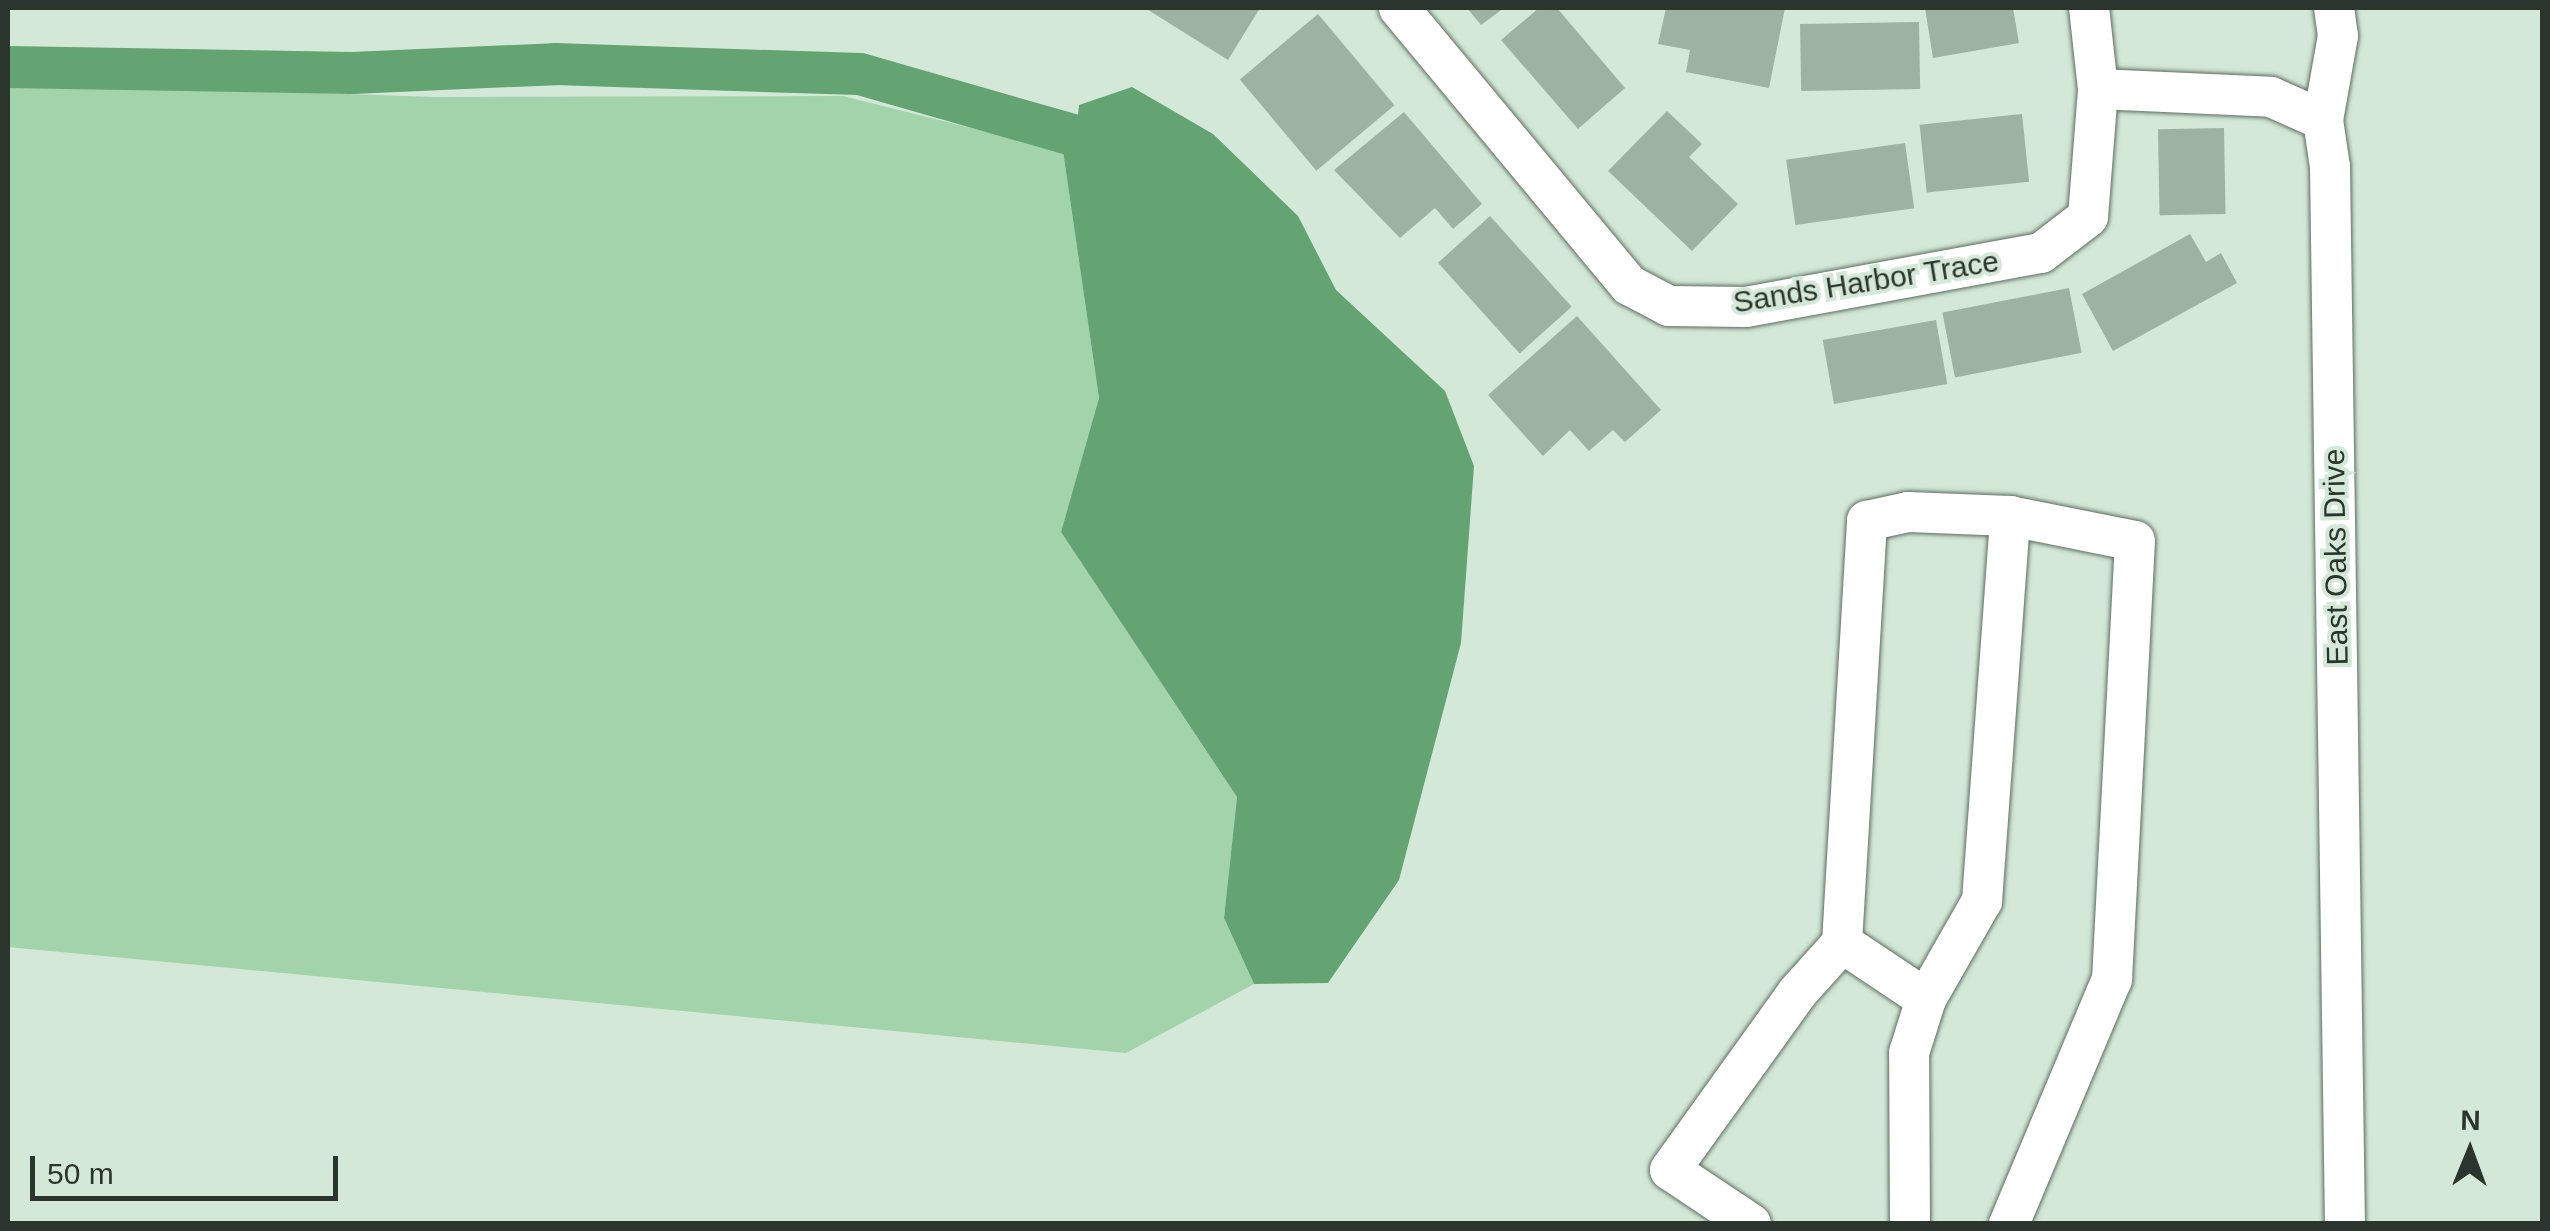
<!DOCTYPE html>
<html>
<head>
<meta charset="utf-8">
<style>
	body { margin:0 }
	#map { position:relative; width:2550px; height:1231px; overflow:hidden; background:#d4e8d7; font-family:Arial,sans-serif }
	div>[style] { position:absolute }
	.green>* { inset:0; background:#a2d3ab }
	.water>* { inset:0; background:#63a472 }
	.canal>* { height:42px; margin:-21px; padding:0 21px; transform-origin:21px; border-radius:21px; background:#63a472 }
	.building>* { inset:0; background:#9eb2a1; transform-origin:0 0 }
	.roads { filter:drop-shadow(0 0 2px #5c6e5f) drop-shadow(0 0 2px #5c6e5f) }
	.minor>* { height:40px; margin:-20px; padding:0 20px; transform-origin:20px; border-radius:20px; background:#fff }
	span { translate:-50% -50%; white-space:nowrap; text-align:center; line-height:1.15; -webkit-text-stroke:8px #d4e8d7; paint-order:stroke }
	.street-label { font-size:30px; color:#2c342e }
	.frame { position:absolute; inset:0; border:10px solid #2c342e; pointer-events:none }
	.north { position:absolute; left:2420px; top:1101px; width:100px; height:100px; -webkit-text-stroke:8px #d4e8d7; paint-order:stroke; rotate:1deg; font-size:28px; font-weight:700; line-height:40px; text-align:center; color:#2c342e }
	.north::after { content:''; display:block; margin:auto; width:35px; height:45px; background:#2c342e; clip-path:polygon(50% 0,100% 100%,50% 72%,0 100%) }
	.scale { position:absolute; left:30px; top:1156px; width:308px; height:45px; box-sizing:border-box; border:5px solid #2c342e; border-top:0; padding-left:12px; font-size:30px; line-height:35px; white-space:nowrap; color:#2c342e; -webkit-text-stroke:8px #d4e8d7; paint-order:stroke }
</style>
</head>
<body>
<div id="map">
	<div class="green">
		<div style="clip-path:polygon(8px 82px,435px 97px,843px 96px,1063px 151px,1099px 398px,1061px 532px,1237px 797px,1224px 918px,1254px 984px,1126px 1053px,8px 947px)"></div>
	</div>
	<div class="water">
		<div style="clip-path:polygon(1132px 87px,1213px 134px,1298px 216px,1336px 290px,1445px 391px,1474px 466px,1461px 643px,1399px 880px,1328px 983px,1254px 984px,1224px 918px,1237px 797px,1061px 532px,1099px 398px,1063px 151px,1076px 136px,1079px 105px)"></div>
	</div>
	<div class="canal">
		<div style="left:8px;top:67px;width:344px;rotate:1deg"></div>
		<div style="left:352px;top:73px;width:203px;rotate:-2.5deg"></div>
		<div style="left:555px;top:64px;width:305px;rotate:1.9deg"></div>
		<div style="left:860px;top:74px;width:225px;rotate:16deg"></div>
	</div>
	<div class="building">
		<div style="clip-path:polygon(1145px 8px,1260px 8px,1228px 60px)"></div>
		<div style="clip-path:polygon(1467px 8px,1504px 8px,1481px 25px)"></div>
		<div style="clip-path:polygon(1539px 8px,1557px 8px,1625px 88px,1578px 129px,1501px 40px)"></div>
		<div style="clip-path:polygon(1666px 8px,1785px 8px,1769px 88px,1686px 72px,1690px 50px,1658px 44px)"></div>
		<div style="clip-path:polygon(1925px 8px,2013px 8px,2019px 43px,1933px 58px)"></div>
		<div style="left:1318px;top:14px;width:119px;height:102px;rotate:50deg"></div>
		<div style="left:1919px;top:22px;width:67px;height:119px;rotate:89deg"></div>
		<div style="clip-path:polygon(1667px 111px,1702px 144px,1689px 157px,1738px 204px,1692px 251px,1608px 171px)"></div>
		<div style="clip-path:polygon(1404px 112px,1482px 204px,1453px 229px,1435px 208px,1400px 238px,1334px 170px)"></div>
		<div style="left:2022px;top:114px;width:68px;height:103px;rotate:84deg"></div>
		<div style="left:2224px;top:128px;width:86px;height:66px;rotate:89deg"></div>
		<div style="left:1905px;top:143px;width:66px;height:120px;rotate:82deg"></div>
		<div style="left:1490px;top:216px;width:122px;height:70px;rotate:48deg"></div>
		<div style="clip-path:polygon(2190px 234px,2206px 262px,2221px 253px,2237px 283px,2113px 351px,2082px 294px)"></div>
		<div style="left:2069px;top:288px;width:66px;height:129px;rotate:79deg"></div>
		<div style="clip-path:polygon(1577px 316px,1661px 410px,1625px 442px,1613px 430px,1589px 451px,1570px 430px,1543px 456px,1488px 395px)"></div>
		<div style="left:1936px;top:320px;width:65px;height:115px;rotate:80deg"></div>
	</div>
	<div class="roads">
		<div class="minor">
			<div style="left:1399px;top:8px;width:360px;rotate:50.3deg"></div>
			<div style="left:1629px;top:285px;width:45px;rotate:27.7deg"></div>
			<div style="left:1669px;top:306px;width:77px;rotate:0.7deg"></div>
			<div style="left:1746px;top:307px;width:300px;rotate:-10.4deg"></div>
			<div style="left:2041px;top:253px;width:59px;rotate:-37.5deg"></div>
			<div style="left:2088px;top:217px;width:128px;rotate:-85.5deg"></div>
			<div style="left:2098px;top:89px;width:81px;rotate:-96.3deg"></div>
			<div style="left:2098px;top:89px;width:173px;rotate:2.6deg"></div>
			<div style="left:2271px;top:97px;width:57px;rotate:23.9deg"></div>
			<div style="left:2323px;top:120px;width:48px;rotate:81.5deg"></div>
			<div style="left:2330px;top:167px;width:1057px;rotate:89.19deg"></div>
			<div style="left:2323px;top:120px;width:85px;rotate:-79.9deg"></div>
			<div style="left:2338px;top:36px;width:28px;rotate:-98deg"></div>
			<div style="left:1842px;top:943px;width:101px;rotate:33.7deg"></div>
			<div style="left:1751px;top:1224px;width:97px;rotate:-146.3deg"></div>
			<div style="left:1670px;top:1170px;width:218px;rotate:-54.3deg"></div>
			<div style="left:1797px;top:993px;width:67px;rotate:-48deg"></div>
			<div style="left:1842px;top:943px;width:423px;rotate:-86.6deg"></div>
			<div style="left:1867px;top:521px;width:42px;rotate:-12.4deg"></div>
			<div style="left:1908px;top:512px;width:102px;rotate:2.2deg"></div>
			<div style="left:2010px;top:516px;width:127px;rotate:11.3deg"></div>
			<div style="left:2135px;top:541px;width:439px;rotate:93deg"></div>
			<div style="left:2112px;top:979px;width:266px;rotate:112.8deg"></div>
			<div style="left:1910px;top:1224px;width:171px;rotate:-90.3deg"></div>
			<div style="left:1909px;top:1053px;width:57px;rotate:-72.5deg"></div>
			<div style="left:1926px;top:999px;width:113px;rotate:-60.3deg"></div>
			<div style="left:1982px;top:901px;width:386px;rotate:-85.8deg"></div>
		</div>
	</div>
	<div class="street-label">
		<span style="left:1866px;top:282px;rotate:-9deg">Sands Harbor Trace</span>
		<span style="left:2336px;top:557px;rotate:-91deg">East Oaks Drive</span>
	</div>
	<div class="frame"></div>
	<div class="north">N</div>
	<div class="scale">50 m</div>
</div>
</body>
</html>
